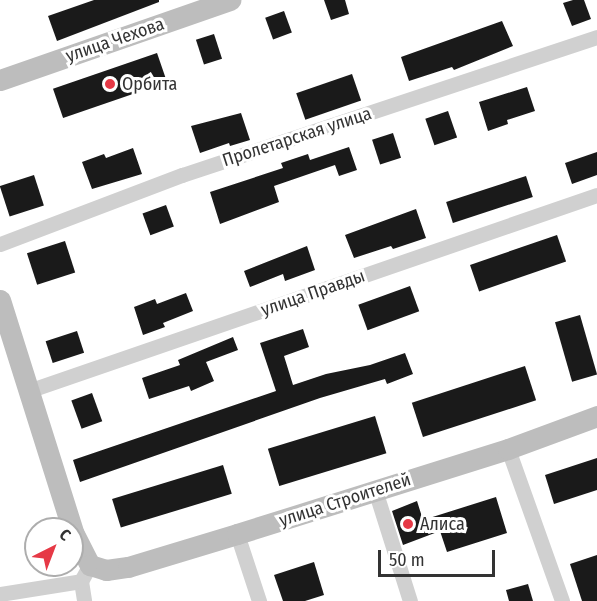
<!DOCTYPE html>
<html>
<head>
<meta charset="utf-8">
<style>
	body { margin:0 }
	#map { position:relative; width:597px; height:601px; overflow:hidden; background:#fff; font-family:"Fira Sans Condensed",sans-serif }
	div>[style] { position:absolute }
	.building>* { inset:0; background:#1a1a1a; transform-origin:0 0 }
	.street>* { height:15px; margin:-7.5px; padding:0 7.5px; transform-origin:7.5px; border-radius:7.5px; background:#d0d0d0 }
	.secondary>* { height:21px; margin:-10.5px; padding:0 10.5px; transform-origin:10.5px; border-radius:10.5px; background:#bdbdbd }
	.dots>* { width:16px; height:16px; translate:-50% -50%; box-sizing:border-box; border:3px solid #fff; border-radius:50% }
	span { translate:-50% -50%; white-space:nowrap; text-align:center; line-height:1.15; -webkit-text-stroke:6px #fff; paint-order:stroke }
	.street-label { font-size:18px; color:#333 }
	.poi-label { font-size:18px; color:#333 }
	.left { translate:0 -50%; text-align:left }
	.north { position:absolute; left:24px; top:517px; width:60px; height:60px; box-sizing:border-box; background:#fff; border:2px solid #adadad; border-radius:50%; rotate:42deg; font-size:16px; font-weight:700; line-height:24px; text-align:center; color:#333 }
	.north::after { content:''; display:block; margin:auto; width:21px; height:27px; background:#e63946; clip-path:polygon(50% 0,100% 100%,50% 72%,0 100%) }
	.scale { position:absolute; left:378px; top:550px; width:117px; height:27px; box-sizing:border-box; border:3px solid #333; border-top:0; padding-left:8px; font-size:18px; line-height:21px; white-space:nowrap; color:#333; -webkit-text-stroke:4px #fff; paint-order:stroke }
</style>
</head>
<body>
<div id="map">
	<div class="building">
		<div style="clip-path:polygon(94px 0,159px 0,159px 2px,57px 41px,48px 16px)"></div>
		<div style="clip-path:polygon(324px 0,345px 0,349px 14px,331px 20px)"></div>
		<div style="clip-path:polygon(573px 0,584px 0,591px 19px,572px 26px,563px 3px)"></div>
		<div style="left:284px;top:11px;width:23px;height:20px;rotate:70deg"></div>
		<div style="clip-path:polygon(502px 21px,513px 46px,454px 70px,452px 67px,409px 81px,401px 57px)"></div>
		<div style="left:214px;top:34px;width:26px;height:19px;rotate:72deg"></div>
		<div style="left:157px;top:53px;width:31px;height:110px;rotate:71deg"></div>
		<div style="left:352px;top:74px;width:28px;height:59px;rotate:71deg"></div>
		<div style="clip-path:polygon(527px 87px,535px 111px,507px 120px,508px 124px,488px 131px,479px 102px)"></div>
		<div style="left:448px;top:111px;width:28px;height:24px;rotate:71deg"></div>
		<div style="clip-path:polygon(241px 113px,250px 140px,230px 146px,229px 143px,200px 153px,191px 126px)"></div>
		<div style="left:393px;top:133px;width:26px;height:22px;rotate:72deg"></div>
		<div style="clip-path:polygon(349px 147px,357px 170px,339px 176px,335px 165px,274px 186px,279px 202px,220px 224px,210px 192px,283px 168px,281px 163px,308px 154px,310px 160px)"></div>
		<div style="clip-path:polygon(133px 148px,142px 174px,92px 189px,82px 162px,104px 154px,106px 158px)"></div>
		<div style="clip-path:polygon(597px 152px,597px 175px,572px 184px,565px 163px)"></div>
		<div style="left:34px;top:175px;width:32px;height:36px;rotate:72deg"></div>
		<div style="left:526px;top:176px;width:22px;height:84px;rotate:72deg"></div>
		<div style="left:166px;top:205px;width:23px;height:25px;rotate:70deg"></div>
		<div style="clip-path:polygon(416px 209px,426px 238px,393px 249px,391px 246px,354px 258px,345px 235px)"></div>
		<div style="left:557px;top:235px;width:28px;height:92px;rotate:71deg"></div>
		<div style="left:65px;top:241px;width:33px;height:40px;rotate:72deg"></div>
		<div style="clip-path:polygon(307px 246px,315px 270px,285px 281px,283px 274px,250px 287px,244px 271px)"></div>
		<div style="left:410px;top:286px;width:27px;height:55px;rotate:70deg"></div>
		<div style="clip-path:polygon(186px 293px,193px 311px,163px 323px,165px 327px,143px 335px,134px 307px,155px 299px,157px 304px)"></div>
		<div style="left:580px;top:315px;width:62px;height:26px;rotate:74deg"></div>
		<div style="clip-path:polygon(303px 329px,309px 347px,284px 356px,293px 385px,326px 374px,370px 365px,405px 353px,413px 374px,387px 384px,385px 379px,320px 398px,80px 482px,73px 460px,276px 391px,260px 343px)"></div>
		<div style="left:77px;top:331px;width:23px;height:33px;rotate:72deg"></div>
		<div style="clip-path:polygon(233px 337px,238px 350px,206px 362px,214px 381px,191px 391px,189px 386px,149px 399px,142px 378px,180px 365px,178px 360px)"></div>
		<div style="left:525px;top:366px;width:36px;height:119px;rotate:72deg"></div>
		<div style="left:92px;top:393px;width:30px;height:22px;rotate:70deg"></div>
		<div style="left:375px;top:416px;width:39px;height:112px;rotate:73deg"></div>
		<div style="clip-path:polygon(597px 458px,597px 490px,554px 504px,545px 475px)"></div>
		<div style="left:223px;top:465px;width:30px;height:116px;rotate:73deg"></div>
		<div style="clip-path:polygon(496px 497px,507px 533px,447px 552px,440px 531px,403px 545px,392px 511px,417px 501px,423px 520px)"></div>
		<div style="clip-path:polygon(597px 555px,597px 601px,582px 601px,570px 564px)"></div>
		<div style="clip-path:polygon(314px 562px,324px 595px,305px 601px,283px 601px,274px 575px)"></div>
		<div style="clip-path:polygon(528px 584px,533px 601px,509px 601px,506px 590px)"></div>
	</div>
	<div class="street">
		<div style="left:0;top:244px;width:195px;rotate:-20.8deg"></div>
		<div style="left:182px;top:175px;width:437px;rotate:-18.4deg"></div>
		<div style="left:28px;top:391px;width:602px;rotate:-19.01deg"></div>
		<div style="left:508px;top:449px;width:161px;rotate:70.4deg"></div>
		<div style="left:375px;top:490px;width:116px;rotate:72.5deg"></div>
		<div style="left:237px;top:534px;width:71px;rotate:71.8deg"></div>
		<div style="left:81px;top:581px;width:20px;rotate:81deg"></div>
		<div style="left:0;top:594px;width:82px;rotate:-9.1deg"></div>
		<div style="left:81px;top:581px;width:18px;rotate:-61deg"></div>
	</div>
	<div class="secondary">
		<div style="left:0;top:80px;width:244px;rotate:-19.2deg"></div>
		<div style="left:0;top:300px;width:245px;rotate:72.5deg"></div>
		<div style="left:74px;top:534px;width:35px;rotate:63deg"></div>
		<div style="left:90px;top:565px;width:17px;rotate:17deg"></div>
		<div style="left:106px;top:570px;width:22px;rotate:-8deg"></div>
		<div style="left:128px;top:567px;width:114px;rotate:-16.8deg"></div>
		<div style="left:237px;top:534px;width:284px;rotate:-17.4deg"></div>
		<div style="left:508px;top:449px;width:95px;rotate:-20.3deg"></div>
	</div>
	<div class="dots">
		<div style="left:110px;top:84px;background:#e63946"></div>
		<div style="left:408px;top:524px;background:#e63946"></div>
	</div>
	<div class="street-label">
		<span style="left:115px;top:40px;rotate:-19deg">улица Чехова</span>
		<span style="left:297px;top:137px;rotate:-18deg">Пролетарская улица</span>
		<span style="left:313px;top:293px;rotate:-19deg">улица Правды</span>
		<span style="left:345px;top:500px;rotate:-18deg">улица Строителей</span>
	</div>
	<div class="poi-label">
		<span class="left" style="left:122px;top:84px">Орбита</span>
		<span class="left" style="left:420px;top:524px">Алиса</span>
	</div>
	<div class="north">С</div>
	<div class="scale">50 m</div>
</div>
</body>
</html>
